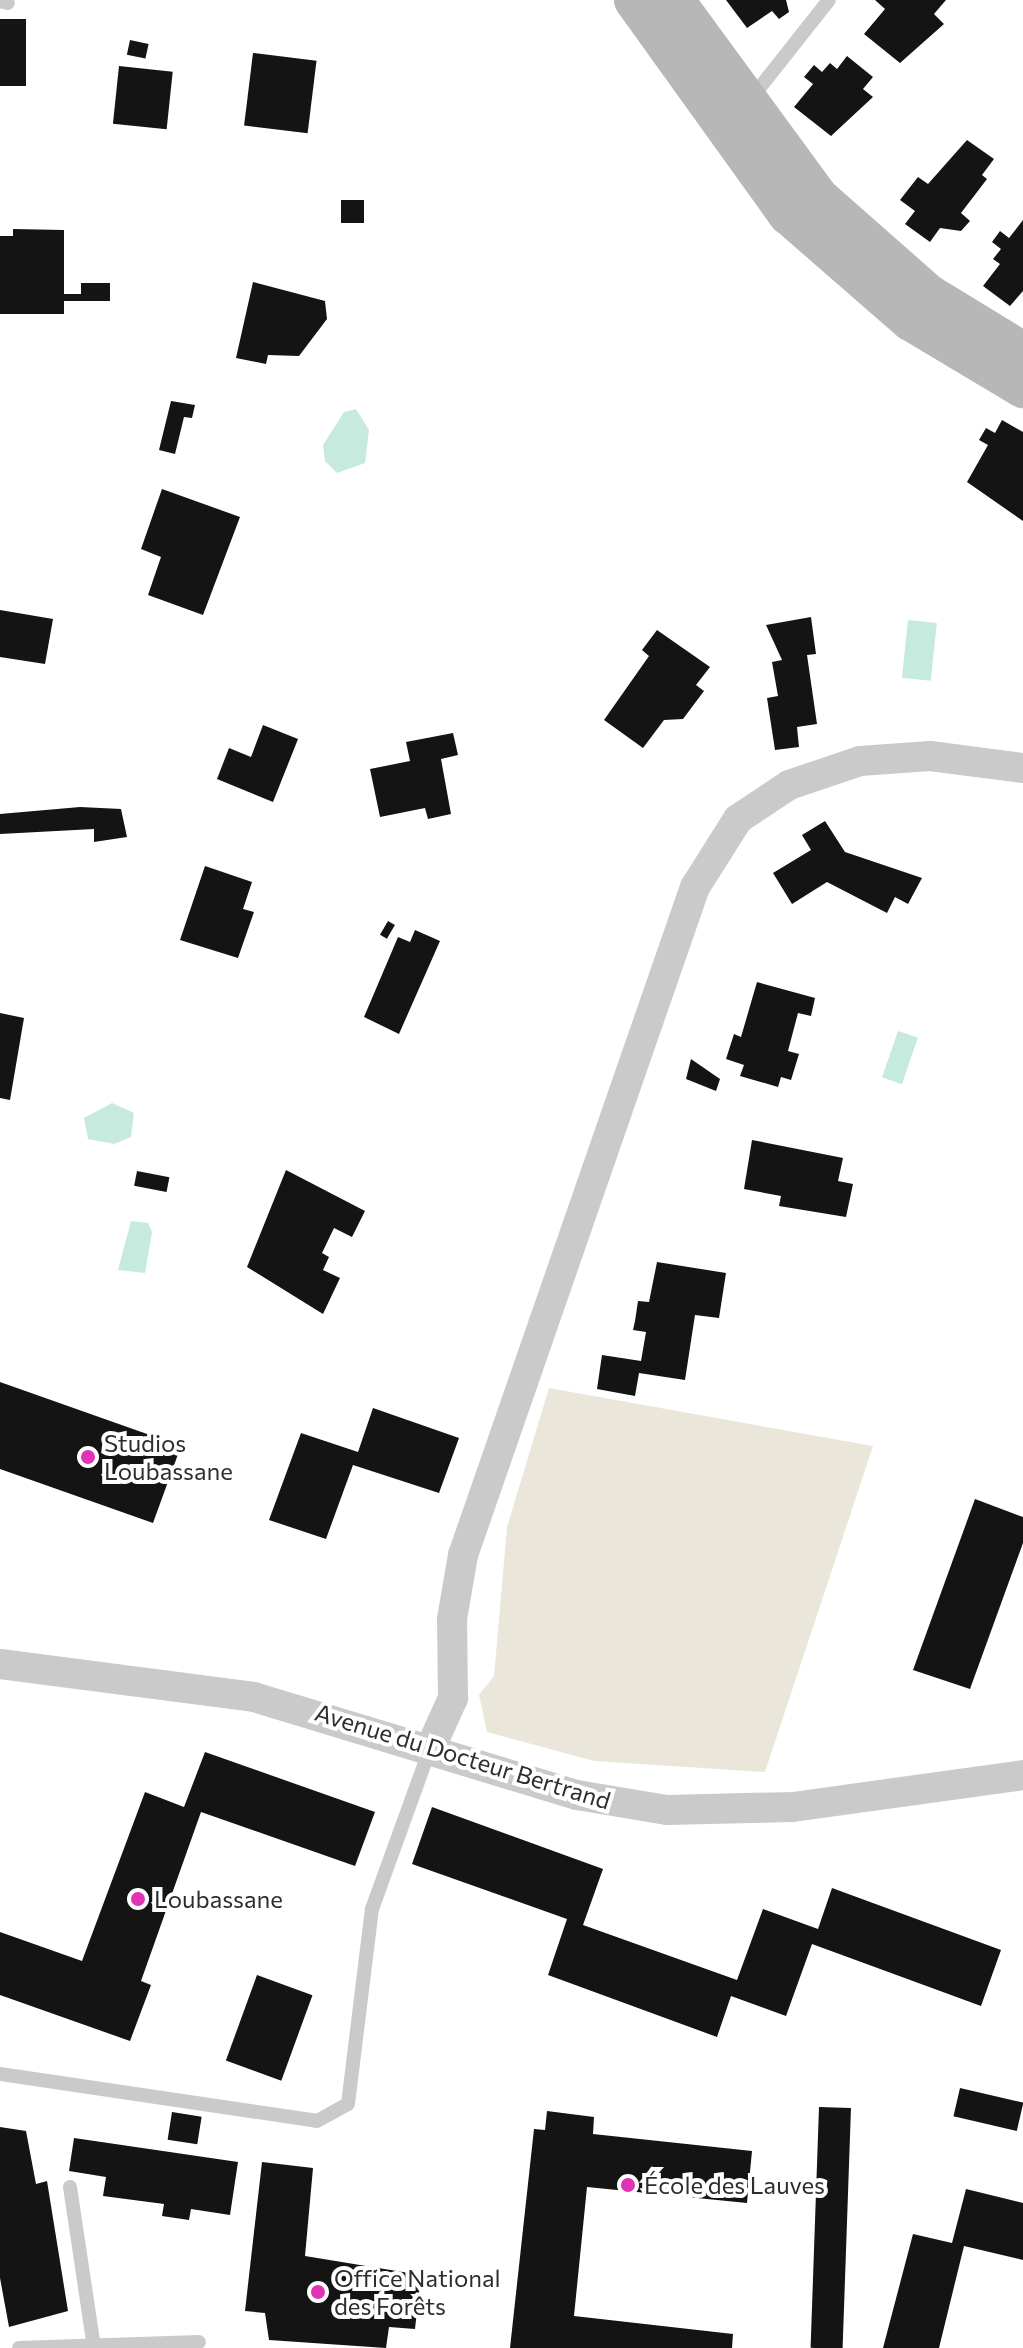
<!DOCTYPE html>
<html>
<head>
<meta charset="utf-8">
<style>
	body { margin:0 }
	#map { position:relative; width:1023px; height:2348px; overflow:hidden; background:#fff; font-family:Commissioner,sans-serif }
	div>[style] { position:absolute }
	.green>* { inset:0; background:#eae7da }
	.water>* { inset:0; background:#c7eadf; transform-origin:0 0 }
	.building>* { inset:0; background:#141414; transform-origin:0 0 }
	.lane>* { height:14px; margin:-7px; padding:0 7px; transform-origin:7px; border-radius:7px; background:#cacaca }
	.street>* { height:30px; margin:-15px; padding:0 15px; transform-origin:15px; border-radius:15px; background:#cacaca }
	.secondary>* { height:42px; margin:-21px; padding:0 21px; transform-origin:21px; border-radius:21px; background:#b7b7b7 }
	.dots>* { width:22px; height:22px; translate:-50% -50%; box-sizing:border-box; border:4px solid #fff; border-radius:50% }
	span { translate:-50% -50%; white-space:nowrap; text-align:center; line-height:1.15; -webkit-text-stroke:8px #fff; paint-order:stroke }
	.poi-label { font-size:24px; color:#2d2d2d }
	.left { translate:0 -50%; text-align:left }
	.street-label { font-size:24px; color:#2d2d2d }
</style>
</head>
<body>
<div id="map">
	<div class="green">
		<div style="clip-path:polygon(549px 1388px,873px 1446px,765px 1772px,594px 1761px,487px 1732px,479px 1695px,494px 1676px,507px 1527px)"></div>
	</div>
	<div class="water">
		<div style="clip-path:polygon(356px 409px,369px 430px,365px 463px,337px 473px,325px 461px,323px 445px,344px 412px)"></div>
		<div style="left:908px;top:620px;width:29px;height:58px;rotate:6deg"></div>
		<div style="left:898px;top:1031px;width:21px;height:49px;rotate:19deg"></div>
		<div style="clip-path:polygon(112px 1103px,134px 1113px,131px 1137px,114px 1144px,88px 1139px,84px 1118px)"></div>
		<div style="clip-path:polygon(131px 1221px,148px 1223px,152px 1232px,145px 1273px,118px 1270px)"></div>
	</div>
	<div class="building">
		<div style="clip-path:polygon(726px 0,786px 0,789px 12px,779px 19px,772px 11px,747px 28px)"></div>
		<div style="clip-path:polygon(875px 0,946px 0,934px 14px,944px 24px,900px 63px,864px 34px,885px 9px)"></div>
		<div style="left:0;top:19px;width:26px;height:67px"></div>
		<div style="left:130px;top:40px;width:19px;height:15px;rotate:12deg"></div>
		<div style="left:253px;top:53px;width:64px;height:73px;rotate:7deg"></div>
		<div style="clip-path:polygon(847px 56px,873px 77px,863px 89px,873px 97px,831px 136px,794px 107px,813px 84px,804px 77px,814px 65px,822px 72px,830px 63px,837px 69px)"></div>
		<div style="left:119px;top:66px;width:54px;height:58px;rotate:6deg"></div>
		<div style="clip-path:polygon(967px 140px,994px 159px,982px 175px,987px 179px,961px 213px,970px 221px,961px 231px,940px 228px,930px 242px,905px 224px,915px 211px,900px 200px,918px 177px,928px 184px)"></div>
		<div style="left:341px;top:200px;width:23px;height:23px"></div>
		<div style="clip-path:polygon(1023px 220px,1023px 291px,1010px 306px,983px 286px,1000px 264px,993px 259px,1001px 249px,992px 242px,1000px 231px,1009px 238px)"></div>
		<div style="clip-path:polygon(13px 229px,64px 230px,64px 294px,81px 294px,81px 283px,110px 283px,110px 301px,64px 301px,64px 314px,0 314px,0 236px,13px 236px)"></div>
		<div style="clip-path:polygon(253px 282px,325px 301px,327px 319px,299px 356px,268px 355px,266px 364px,236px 358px)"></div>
		<div style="clip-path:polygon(171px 401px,195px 405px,192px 418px,184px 417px,175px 454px,159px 450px)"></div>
		<div style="clip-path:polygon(1002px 420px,1023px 432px,1023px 521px,967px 482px,988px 445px,979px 440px,986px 428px,995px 433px)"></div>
		<div style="clip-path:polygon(162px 489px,240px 517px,203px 615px,148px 595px,161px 557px,141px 549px)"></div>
		<div style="clip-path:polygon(0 610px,53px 619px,45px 664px,0 657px)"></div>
		<div style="clip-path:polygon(811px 617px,816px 654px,807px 655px,817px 724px,797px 727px,799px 747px,775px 750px,767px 698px,778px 696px,772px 662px,782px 660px,766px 625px)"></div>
		<div style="clip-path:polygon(657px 630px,710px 667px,696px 685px,704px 691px,683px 719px,664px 720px,643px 748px,604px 720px,649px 656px,642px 650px)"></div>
		<div style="clip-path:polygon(263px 725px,298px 739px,273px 802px,217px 779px,229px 748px,251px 757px)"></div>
		<div style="clip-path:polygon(453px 733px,458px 755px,441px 759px,451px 814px,428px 819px,425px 808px,380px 817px,370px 769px,410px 761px,406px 742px)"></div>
		<div style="clip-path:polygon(80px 807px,121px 809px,127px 837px,94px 842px,94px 829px,0 834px,0 814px)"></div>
		<div style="clip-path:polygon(825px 821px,845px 852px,922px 878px,908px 904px,895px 897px,887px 913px,827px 882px,792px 904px,773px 873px,811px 850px,802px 835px)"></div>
		<div style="clip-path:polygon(205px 866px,252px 882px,243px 909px,254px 912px,238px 958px,180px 940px)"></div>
		<div style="left:388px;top:921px;width:8px;height:16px;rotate:30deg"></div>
		<div style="clip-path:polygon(415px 930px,440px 941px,399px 1034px,364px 1017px,398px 937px,410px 942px)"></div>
		<div style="clip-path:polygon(757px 982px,815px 998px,811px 1016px,798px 1013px,788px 1051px,799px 1054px,791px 1080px,781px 1077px,778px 1087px,740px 1076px,744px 1065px,726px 1059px,734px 1034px,741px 1037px)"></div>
		<div style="clip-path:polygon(0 1013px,24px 1018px,10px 1100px,0 1098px)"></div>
		<div style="clip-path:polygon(691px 1059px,720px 1079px,716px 1091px,686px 1079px)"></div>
		<div style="clip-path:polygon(752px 1140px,843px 1158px,838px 1181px,853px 1184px,846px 1217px,779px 1206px,781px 1196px,744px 1189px)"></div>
		<div style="clip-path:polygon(286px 1170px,365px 1211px,352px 1237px,334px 1228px,322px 1253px,329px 1257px,323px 1270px,340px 1278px,323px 1314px,247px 1267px)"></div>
		<div style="left:137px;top:1171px;width:33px;height:15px;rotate:11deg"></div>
		<div style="clip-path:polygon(657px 1262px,726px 1273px,719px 1318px,695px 1315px,685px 1380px,639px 1373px,635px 1396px,597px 1389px,602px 1355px,641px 1361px,646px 1332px,633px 1330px,635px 1321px,638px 1301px,649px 1302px)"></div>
		<div style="clip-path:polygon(0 1382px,181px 1446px,153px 1523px,0 1469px)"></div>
		<div style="clip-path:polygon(373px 1408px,459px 1438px,439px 1493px,353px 1465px,326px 1539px,269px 1520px,301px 1433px,358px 1452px)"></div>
		<div style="clip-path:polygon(975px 1499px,1023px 1517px,1023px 1543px,970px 1689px,913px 1670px)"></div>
		<div style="clip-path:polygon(205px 1752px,375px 1812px,355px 1866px,201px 1812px,141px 1981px,151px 1985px,130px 2041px,0 1995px,0 1932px,82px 1961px,145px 1792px,184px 1807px)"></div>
		<div style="clip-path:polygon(432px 1807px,603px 1869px,583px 1925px,737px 1980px,763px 1909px,818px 1929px,832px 1888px,1001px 1950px,981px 2006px,812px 1944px,786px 2016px,731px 1996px,717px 2037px,548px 1975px,567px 1919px,412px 1864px)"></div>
		<div style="left:257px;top:1975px;width:59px;height:91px;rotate:20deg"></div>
		<div style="left:960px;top:2088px;width:65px;height:29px;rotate:13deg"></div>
		<div style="left:819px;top:2107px;width:32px;height:241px;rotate:2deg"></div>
		<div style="clip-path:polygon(547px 2111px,594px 2117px,593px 2134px,752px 2151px,747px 2203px,587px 2187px,574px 2316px,733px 2334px,732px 2348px,510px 2348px,534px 2129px,545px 2130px)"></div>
		<div style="left:172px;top:2112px;width:30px;height:28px;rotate:9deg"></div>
		<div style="clip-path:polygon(0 2127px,26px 2131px,36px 2184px,47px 2181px,68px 2311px,9px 2327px,0 2278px)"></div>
		<div style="clip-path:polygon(74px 2138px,238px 2162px,230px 2215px,191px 2209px,189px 2220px,162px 2216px,164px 2204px,103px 2196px,106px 2177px,69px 2171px)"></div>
		<div style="clip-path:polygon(262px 2162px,313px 2168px,305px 2256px,421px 2275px,415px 2329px,389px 2327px,386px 2348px,269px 2340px,265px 2313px,245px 2311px)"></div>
		<div style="clip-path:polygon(966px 2189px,1023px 2203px,1023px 2260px,964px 2246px,939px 2348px,883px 2348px,913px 2234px,952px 2243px)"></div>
	</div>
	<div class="lane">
		<div style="left:0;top:1px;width:8px;rotate:14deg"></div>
		<div style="left:750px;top:100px;width:127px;rotate:-51.7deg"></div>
		<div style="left:0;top:2074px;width:320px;rotate:8.4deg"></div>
		<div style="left:317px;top:2121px;width:35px;rotate:-29deg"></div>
		<div style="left:348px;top:2104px;width:196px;rotate:-83deg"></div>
		<div style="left:372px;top:1909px;width:170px;rotate:-70.1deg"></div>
		<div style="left:70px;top:2187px;width:156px;rotate:81.5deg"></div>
		<div style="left:19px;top:2348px;width:180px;rotate:-1.9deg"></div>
	</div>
	<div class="street">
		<div style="left:0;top:1664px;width:256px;rotate:7.4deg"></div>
		<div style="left:254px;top:1697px;width:338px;rotate:16.9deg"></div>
		<div style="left:577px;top:1795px;width:91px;rotate:9.5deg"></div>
		<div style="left:667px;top:1810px;width:126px;rotate:-1.4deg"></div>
		<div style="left:793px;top:1807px;width:232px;rotate:-7.9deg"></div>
		<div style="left:430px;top:1749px;width:56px;rotate:-65.7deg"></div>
		<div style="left:453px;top:1698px;width:79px;rotate:-90.7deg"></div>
		<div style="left:452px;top:1619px;width:65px;rotate:-80.2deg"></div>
		<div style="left:463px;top:1555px;width:707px;rotate:-70.85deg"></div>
		<div style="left:695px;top:887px;width:80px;rotate:-57.7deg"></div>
		<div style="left:738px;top:819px;width:61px;rotate:-33.7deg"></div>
		<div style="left:789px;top:785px;width:75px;rotate:-18.7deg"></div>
		<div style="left:860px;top:761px;width:70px;rotate:-4.1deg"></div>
		<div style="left:930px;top:756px;width:94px;rotate:7.4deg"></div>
	</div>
	<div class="secondary">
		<div style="left:635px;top:0;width:264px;rotate:54.3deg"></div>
		<div style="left:789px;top:214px;width:162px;rotate:41deg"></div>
		<div style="left:911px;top:320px;width:131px;rotate:30.9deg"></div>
		<div style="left:673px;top:0;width:245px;rotate:53.8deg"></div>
		<div style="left:818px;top:198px;width:147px;rotate:41.4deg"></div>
		<div style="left:928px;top:295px;width:111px;rotate:31.4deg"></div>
	</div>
	<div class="dots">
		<div style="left:88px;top:1457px;background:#e033b5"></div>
		<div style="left:138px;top:1899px;background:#e033b5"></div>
		<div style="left:628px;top:2185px;background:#e033b5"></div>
		<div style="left:318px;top:2292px;background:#e033b5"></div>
	</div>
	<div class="poi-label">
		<span class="left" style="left:104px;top:1457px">Studios<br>Loubassane</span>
		<span class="left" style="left:154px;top:1899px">Loubassane</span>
		<span class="left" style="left:644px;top:2185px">École des Lauves</span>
		<span class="left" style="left:334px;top:2292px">Office National<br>des Forêts</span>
	</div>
	<div class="street-label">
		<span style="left:463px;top:1756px;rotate:17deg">Avenue du Docteur Bertrand</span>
	</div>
</div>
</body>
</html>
